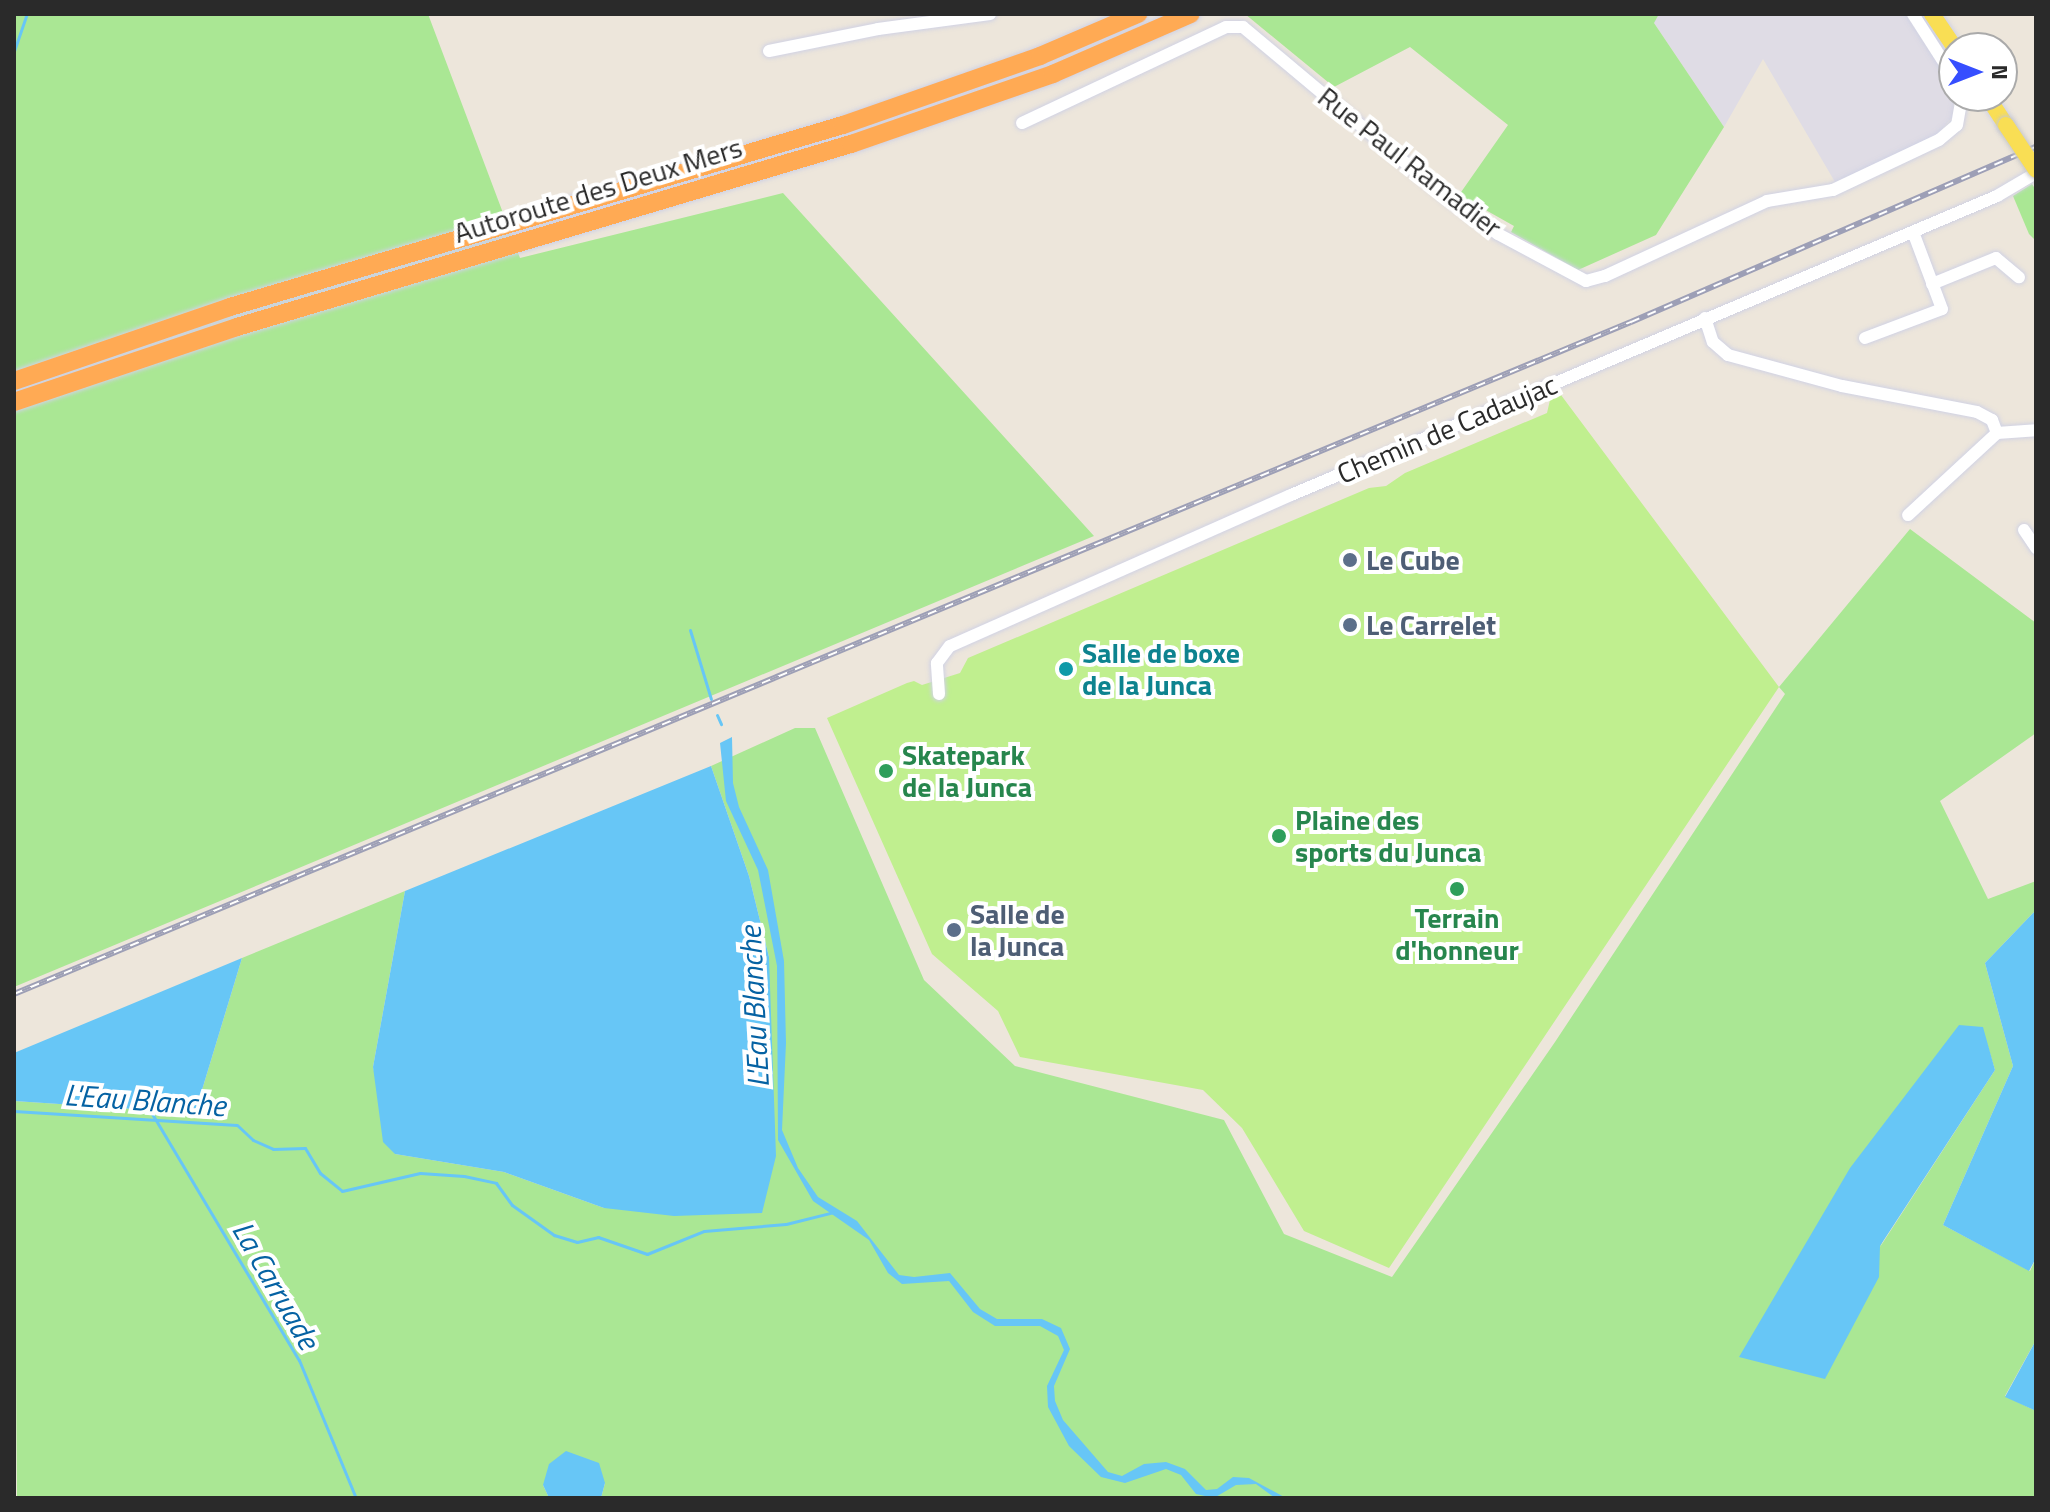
<!DOCTYPE html>
<html>
<head>
<meta charset="utf-8">
<style>
	body { margin:0 }
	#map { position:relative; width:2050px; height:1512px; overflow:hidden; background:#ede6db; font-family:"Titillium Web",sans-serif }
	div>[style] { position:absolute }
	.industrial>* { inset:0; background:#dfdce5 }
	.green>* { inset:0; background:#aae794 }
	.pitch>* { inset:0; background:#c0ef8f }
	.water>* { inset:0; background:#67c6f6 }
	.stream>* { height:3px; margin:-1.5px; padding:0 1.5px; transform-origin:1.5px; border-radius:1.5px; background:#67c6f6 }
	.roads { filter:drop-shadow(0 0 2px #d0d2e4) drop-shadow(0 0 2px #d0d2e4) }
	.minor>* { height:12px; margin:-6px; padding:0 6px; transform-origin:6px; border-radius:6px; background:#fff }
	.major>* { height:16px; margin:-8px; padding:0 8px; transform-origin:8px; border-radius:8px; background:#f9de54 }
	.highway>* { height:18px; margin:-9px; padding:0 9px; transform-origin:9px; border-radius:9px; background:#ffaa54 }
	.rail>* { height:6px; margin-top:-3px; transform-origin:0; background:repeating-linear-gradient(90deg,#fff 0 9px,#9d9fb6 0 18px); box-sizing:border-box; border-block:2px solid #9d9fb6 }
	.bridges { filter:drop-shadow(0 0 2px #c8c8c8) drop-shadow(0 0 2px #c8c8c8) }
	.major-bridge>* { height:16px; margin:-8px; padding:0 8px; transform-origin:8px; border-radius:8px; background:#f9de54 }
	.dots>* { width:22px; height:22px; translate:-50% -50%; box-sizing:border-box; border:4px solid #fff; border-radius:50% }
	span { translate:-50% -50%; white-space:nowrap; text-align:center; line-height:1.15; -webkit-text-stroke:8px #fff; paint-order:stroke }
	.street-label { font-size:28px; color:#2a2a2a }
	.service-label { font-size:28px; color:#4e5e75; font-weight:700 }
	.left { translate:0 -50%; text-align:left }
	.culture-label { font-size:28px; color:#0d838f; font-weight:700 }
	.leisure-label { font-size:28px; color:#27864d; font-weight:700 }
	.water-label { font-size:30px; color:#0562a3; font-style:italic }
	.frame { position:absolute; inset:0; border:16px solid #2a2a2a; pointer-events:none }
	.north { position:absolute; left:1938px; top:32px; width:80px; height:80px; box-sizing:border-box; background:#fff; border:2px solid #aaa; border-radius:50%; rotate:90deg; font-size:22px; font-weight:700; line-height:32px; text-align:center; color:#2a2a2a }
	.north::after { content:''; display:block; margin:auto; width:28px; height:36px; background:#364eff; clip-path:polygon(50% 0,100% 100%,50% 72%,0 100%) }
</style>
</head>
<body>
<div id="map">
	<div class="industrial">
		<div style="clip-path:polygon(1654px 14px,1905px 14px,1950px 83px,1954px 96px,1952px 117px,1936px 136px,1835px 182px,1763px 59px,1724px 127px,1650px 17px)"></div>
	</div>
	<div class="green">
		<div style="clip-path:polygon(14px 14px,428px 14px,520px 258px,783px 193px,1094px 536px,14px 987px)"></div>
		<div style="clip-path:polygon(1245px 14px,1659px 14px,1654px 23px,1724px 127px,1656px 235px,1578px 270px,1511px 232px,1514px 226px,1459px 195px,1508px 125px,1410px 47px,1334px 87px)"></div>
		<div style="clip-path:polygon(2032px 184px,2036px 190px,2036px 241px,2029px 234px,2013px 196px)"></div>
		<div style="clip-path:polygon(evenodd,1910px 529px,2036px 623px,2036px 733px,1940px 801px,1988px 899px,2036px 881px,2036px 910px,1985px 963px,2013px 1066px,1943px 1225px,2030px 1271px,2036px 1258px,2036px 1340px,2005px 1396px,2036px 1411px,2036px 1498px,601px 1498px,605px 1483px,543px 1485px,549px 1498px,17px 1498px,14px 1101px,195px 1113px,242px 958px,405px 891px,373px 1067px,395px 1154px,504px 1172px,604px 1208px,769px 957px,749px 876px,711px 766px,795px 728px,815px 728px,924px 980px,1015px 1066px,1224px 1120px,1284px 1234px,1392px 1277px,1555px 1042px,1785px 694px,1779px 687px,1910px 529px,1982px 1027px,1995px 1070px,1880px 1247px,1982px 1027px)"></div>
	</div>
	<div class="pitch">
		<div style="clip-path:polygon(1561px 395px,1779px 687px,1389px 1268px,1304px 1231px,1242px 1128px,1203px 1090px,1020px 1057px,998px 1011px,932px 954px,827px 718px,907px 683px,914px 681px,922px 685px,960px 673px,968px 658px,1369px 488px,1386px 486px,1405px 473px,1547px 413px,1550px 400px)"></div>
	</div>
	<div class="water">
		<div style="clip-path:polygon(732px 737px,733px 783px,739px 807px,768px 870px,784px 961px,786px 1043px,782px 1130px,798px 1168px,818px 1197px,857px 1221px,899px 1275px,914px 1277px,950px 1273px,980px 1309px,997px 1319px,1042px 1319px,1061px 1328px,1070px 1349px,1054px 1386px,1055px 1401px,1063px 1420px,1108px 1472px,1122px 1476px,1144px 1464px,1166px 1462px,1185px 1469px,1206px 1490px,1217px 1489px,1233px 1477px,1249px 1478px,1286px 1498px,1275px 1498px,1256px 1484px,1236px 1485px,1214px 1498px,1196px 1494px,1181px 1475px,1166px 1469px,1125px 1483px,1101px 1477px,1069px 1446px,1048px 1407px,1047px 1386px,1064px 1350px,1058px 1336px,1040px 1326px,995px 1326px,973px 1312px,949px 1281px,902px 1284px,888px 1273px,869px 1240px,813px 1201px,778px 1140px,777px 966px,758px 870px,726px 801px,720px 743px)"></div>
		<div style="clip-path:polygon(711px 766px,749px 876px,769px 957px,776px 1156px,762px 1213px,674px 1216px,604px 1208px,504px 1172px,395px 1154px,383px 1142px,373px 1067px,405px 891px)"></div>
		<div style="clip-path:polygon(2036px 910px,2036px 1258px,2029px 1271px,1943px 1225px,2013px 1066px,1985px 963px)"></div>
		<div style="clip-path:polygon(242px 958px,195px 1113px,14px 1101px,14px 1053px)"></div>
		<div style="clip-path:polygon(1959px 1025px,1983px 1027px,1995px 1070px,1880px 1246px,1879px 1277px,1825px 1379px,1739px 1357px,1850px 1168px)"></div>
		<div style="clip-path:polygon(2036px 1340px,2036px 1411px,2005px 1397px)"></div>
		<div style="clip-path:polygon(566px 1451px,599px 1463px,605px 1483px,601px 1498px,549px 1498px,543px 1485px,549px 1464px)"></div>
	</div>
	<div class="stream">
		<div style="left:14px;top:51px;width:39px;rotate:-71deg"></div>
		<div style="left:690px;top:630px;width:72px;rotate:73.1deg"></div>
		<div style="left:717px;top:715px;width:10px;rotate:66deg"></div>
		<div style="left:148px;top:1107px;width:295px;rotate:59.2deg"></div>
		<div style="left:299px;top:1360px;width:149px;rotate:67.6deg"></div>
		<div style="left:14px;top:1111px;width:223px;rotate:3.6deg"></div>
		<div style="left:237px;top:1125px;width:22px;rotate:43deg"></div>
		<div style="left:253px;top:1140px;width:22px;rotate:24deg"></div>
		<div style="left:273px;top:1149px;width:32px;rotate:-2deg"></div>
		<div style="left:305px;top:1148px;width:29px;rotate:59deg"></div>
		<div style="left:320px;top:1173px;width:28px;rotate:39deg"></div>
		<div style="left:342px;top:1191px;width:80px;rotate:-13deg"></div>
		<div style="left:420px;top:1173px;width:44px;rotate:3.9deg"></div>
		<div style="left:464px;top:1176px;width:33px;rotate:12deg"></div>
		<div style="left:496px;top:1183px;width:27px;rotate:54deg"></div>
		<div style="left:512px;top:1205px;width:52px;rotate:35.5deg"></div>
		<div style="left:554px;top:1235px;width:24px;rotate:17deg"></div>
		<div style="left:577px;top:1242px;width:22px;rotate:-13deg"></div>
		<div style="left:598px;top:1237px;width:52px;rotate:19.1deg"></div>
		<div style="left:647px;top:1254px;width:61px;rotate:-22deg"></div>
		<div style="left:704px;top:1231px;width:82px;rotate:-4.9deg"></div>
		<div style="left:786px;top:1224px;width:49px;rotate:-14deg"></div>
	</div>
	<div class="roads">
		<div class="minor">
			<div style="left:1913px;top:14px;width:76px;rotate:57.4deg"></div>
			<div style="left:769px;top:51px;width:111px;rotate:-11.4deg"></div>
			<div style="left:878px;top:29px;width:113px;rotate:-7.6deg"></div>
			<div style="left:1022px;top:123px;width:225px;rotate:-25.2deg"></div>
			<div style="left:1226px;top:27px;width:17px"></div>
			<div style="left:1243px;top:27px;width:263px;rotate:39.9deg"></div>
			<div style="left:1445px;top:196px;width:65px;rotate:35.6deg"></div>
			<div style="left:1498px;top:234px;width:100px;rotate:28.1deg"></div>
			<div style="left:1586px;top:281px;width:20px;rotate:-15deg"></div>
			<div style="left:1605px;top:276px;width:179px;rotate:-24.8deg"></div>
			<div style="left:1767px;top:201px;width:67px;rotate:-9.5deg"></div>
			<div style="left:1833px;top:190px;width:117px;rotate:-25.3deg"></div>
			<div style="left:1939px;top:140px;width:23px;rotate:-40deg"></div>
			<div style="left:1957px;top:125px;width:29px;rotate:-80deg"></div>
			<div style="left:1932px;top:284px;width:69px;rotate:-22.1deg"></div>
			<div style="left:1996px;top:258px;width:30px;rotate:40deg"></div>
			<div style="left:1705px;top:318px;width:25px;rotate:72deg"></div>
			<div style="left:1713px;top:342px;width:20px;rotate:41deg"></div>
			<div style="left:1728px;top:355px;width:118px;rotate:15.2deg"></div>
			<div style="left:1842px;top:386px;width:137px;rotate:10.9deg"></div>
			<div style="left:1977px;top:412px;width:17px;rotate:28deg"></div>
			<div style="left:1992px;top:420px;width:14px;rotate:69deg"></div>
			<div style="left:1997px;top:433px;width:121px;rotate:137.3deg"></div>
			<div style="left:1865px;top:338px;width:82px;rotate:-20.6deg"></div>
			<div style="left:1942px;top:309px;width:82px;rotate:-110.6deg"></div>
			<div style="left:1997px;top:433px;width:39px;rotate:-4deg"></div>
			<div style="left:2024px;top:530px;width:22px;rotate:56deg"></div>
			<div style="left:939px;top:694px;width:31px;rotate:-94deg"></div>
			<div style="left:937px;top:663px;width:21px;rotate:-53deg"></div>
			<div style="left:950px;top:646px;width:373px;rotate:-23.9deg"></div>
			<div style="left:1291px;top:495px;width:767px;rotate:-22.95deg"></div>
			<div style="left:1997px;top:196px;width:45px;rotate:-30.5deg"></div>
		</div>
		<div class="major">
			<div style="left:1932px;top:14px;width:41px;rotate:55.9deg"></div>
			<div style="left:1987px;top:96px;width:35px;rotate:57deg"></div>
		</div>
		<div class="highway">
			<div style="left:14px;top:381px;width:228px;rotate:-18.9deg"></div>
			<div style="left:230px;top:307px;width:639px;rotate:-16.54deg"></div>
			<div style="left:843px;top:125px;width:209px;rotate:-19.3deg"></div>
			<div style="left:1040px;top:56px;width:107px;rotate:-23.2deg"></div>
			<div style="left:14px;top:402px;width:235px;rotate:-18.6deg"></div>
			<div style="left:237px;top:327px;width:641px;rotate:-16.6deg"></div>
			<div style="left:851px;top:144px;width:214px;rotate:-19.1deg"></div>
			<div style="left:1053px;top:74px;width:150px;rotate:-23.5deg"></div>
		</div>
	</div>
	<div class="rail">
		<div style="left:14px;top:994px;width:1751px;rotate:-22.57deg"></div>
		<div style="left:1631px;top:322px;width:441px;rotate:-23.4deg"></div>
	</div>
	<div class="bridges">
		<div class="major-bridge">
			<div style="left:2006px;top:125px;width:54px;rotate:56.3deg"></div>
		</div>
	</div>
	<div class="dots">
		<div style="left:1350px;top:560px;background:#5c6f8a"></div>
		<div style="left:1350px;top:625px;background:#5c6f8a"></div>
		<div style="left:1066px;top:669px;background:#0f9aa8"></div>
		<div style="left:886px;top:771px;background:#2e9e5b"></div>
		<div style="left:1279px;top:836px;background:#2e9e5b"></div>
		<div style="left:1457px;top:889px;background:#2e9e5b"></div>
		<div style="left:954px;top:930px;background:#5c6f8a"></div>
	</div>
	<div class="street-label">
		<span style="left:1410px;top:162px;rotate:38deg">Rue Paul Ramadier</span>
		<span style="left:598px;top:190px;rotate:-17deg">Autoroute des Deux Mers</span>
		<span style="left:1447px;top:429px;rotate:-23deg">Chemin de Cadaujac</span>
	</div>
	<div class="service-label">
		<span class="left" style="left:1366px;top:560px">Le Cube</span>
		<span class="left" style="left:1366px;top:625px">Le Carrelet</span>
		<span class="left" style="left:970px;top:930px">Salle de<br>la Junca</span>
	</div>
	<div class="culture-label">
		<span class="left" style="left:1082px;top:669px">Salle de boxe<br>de la Junca</span>
	</div>
	<div class="leisure-label">
		<span class="left" style="left:902px;top:771px">Skatepark<br>de la Junca</span>
		<span class="left" style="left:1295px;top:836px">Plaine des<br>sports du Junca</span>
		<span style="left:1457px;top:934px">Terrain<br>d'honneur</span>
	</div>
	<div class="water-label">
		<span style="left:754px;top:1007px;rotate:-93deg">L'Eau Blanche</span>
		<span style="left:145px;top:1100px;rotate:4deg">L'Eau Blanche</span>
		<span style="left:276px;top:1285px;rotate:60deg">La Carruade</span>
	</div>
	<div class="frame"></div>
	<div class="north">N</div>
</div>
</body>
</html>
